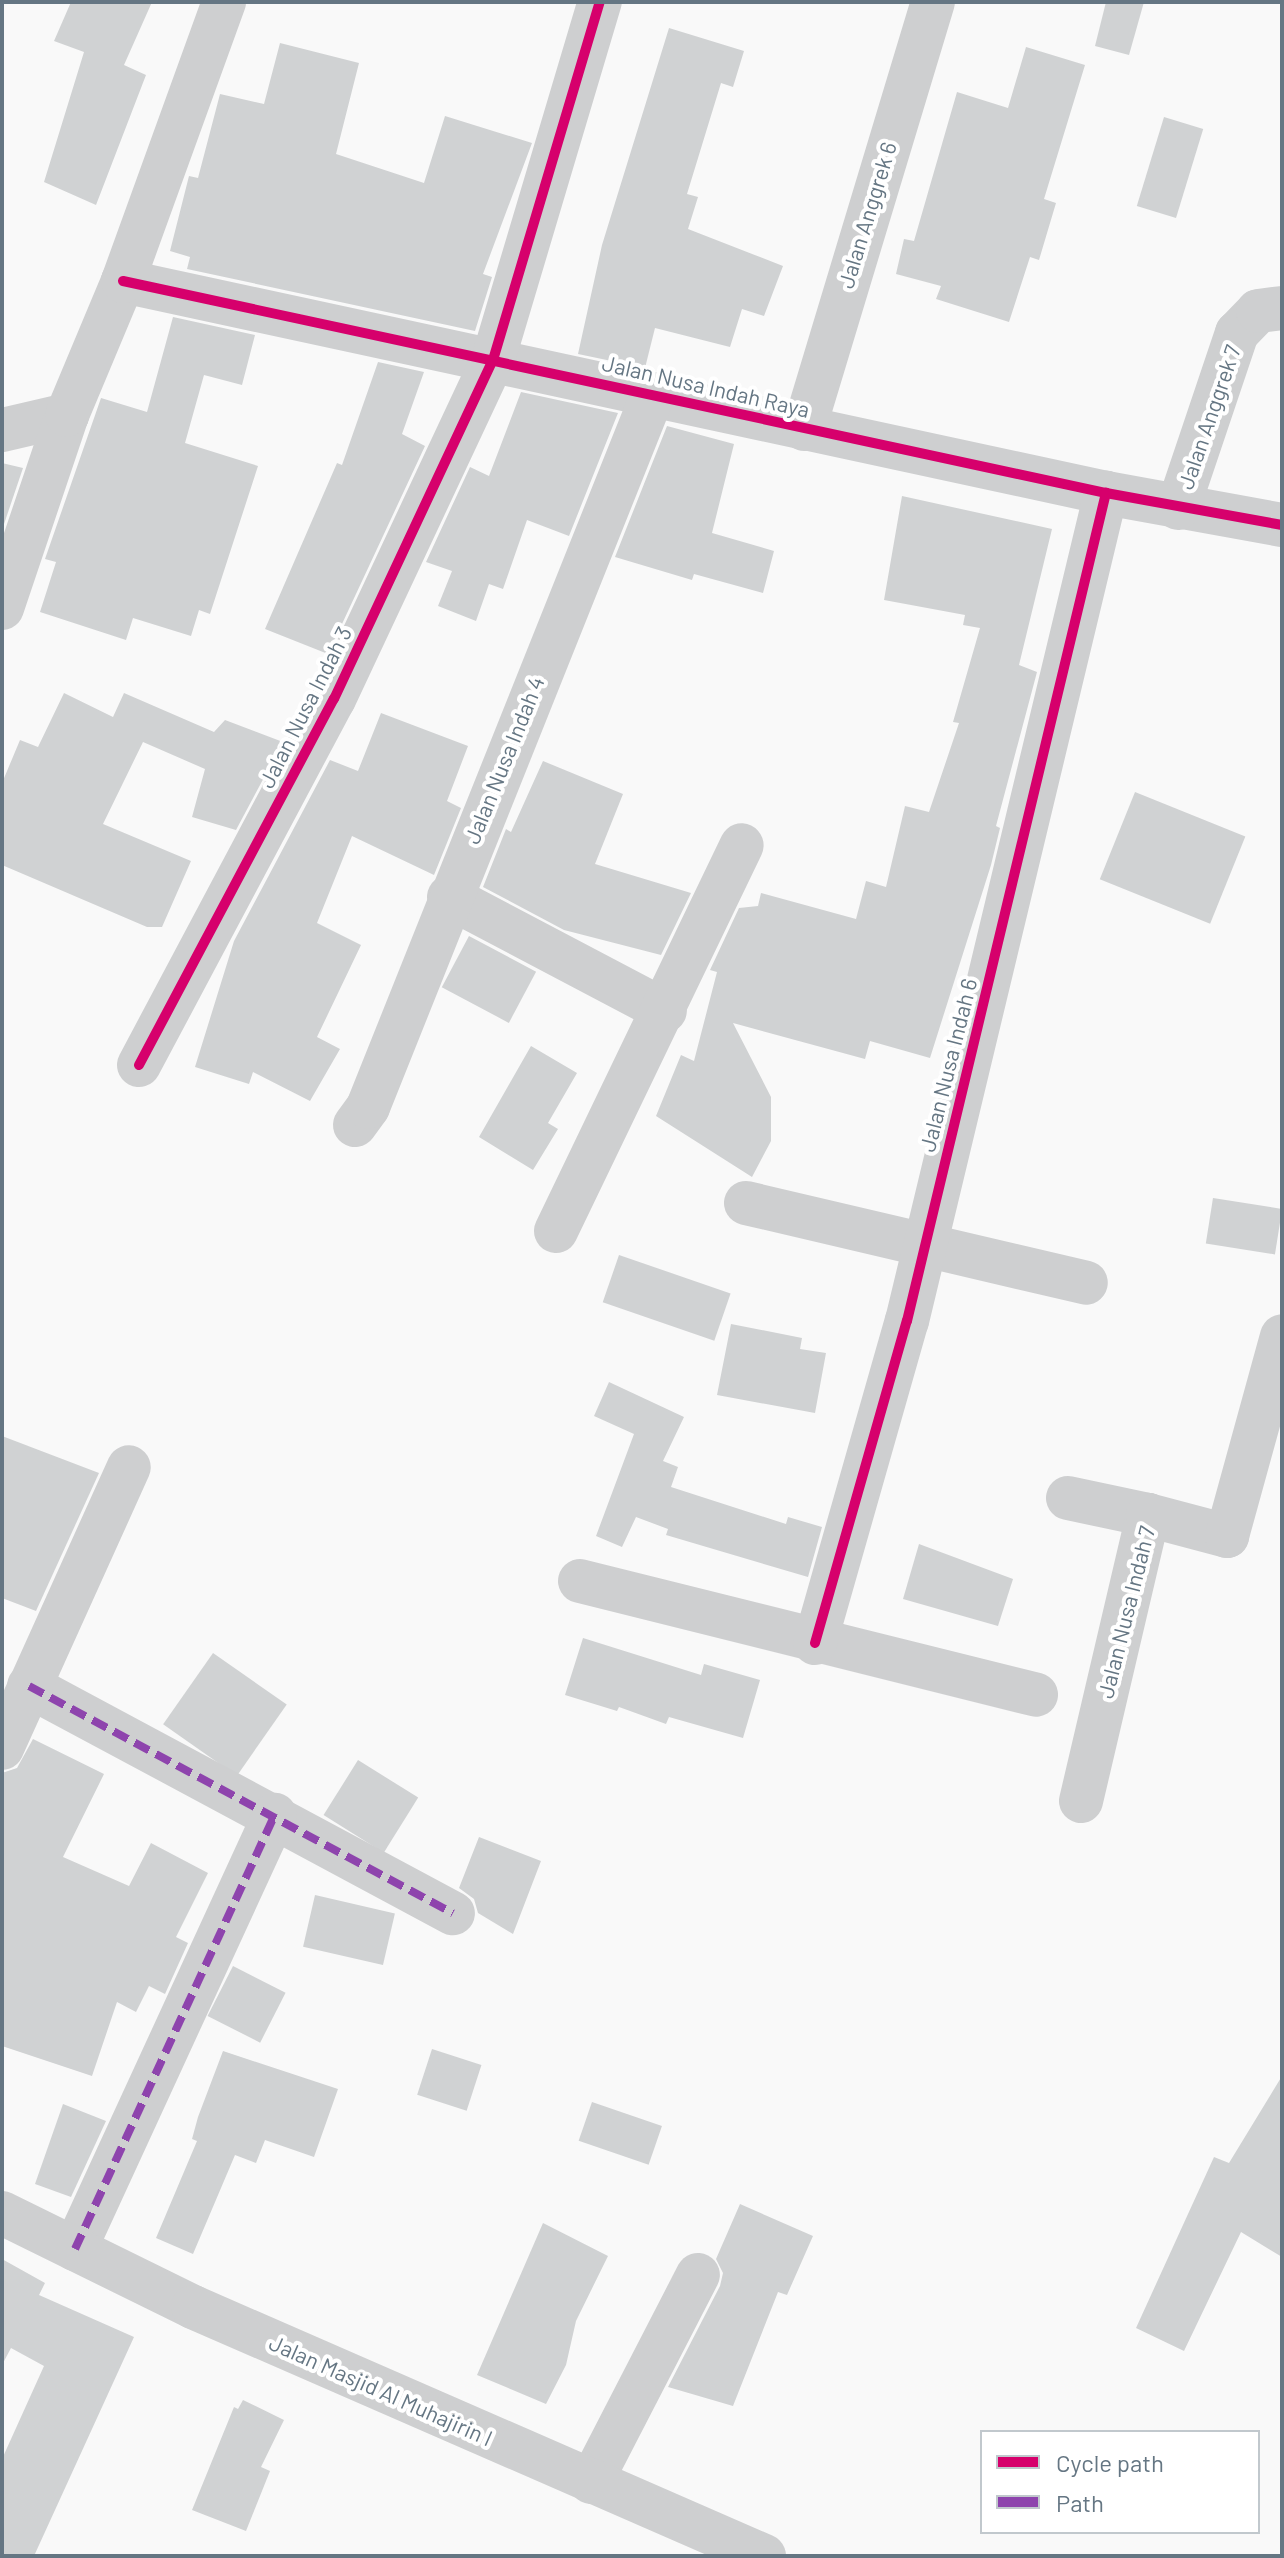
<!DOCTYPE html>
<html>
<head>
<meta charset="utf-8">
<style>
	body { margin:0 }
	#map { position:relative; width:1284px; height:2558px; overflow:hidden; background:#f9f9f9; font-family:Barlow,sans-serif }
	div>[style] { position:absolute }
	.building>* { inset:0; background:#d0d2d3; transform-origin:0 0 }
	.minor>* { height:44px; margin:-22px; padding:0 22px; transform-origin:22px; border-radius:22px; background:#cecfd0 }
	.tertiary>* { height:44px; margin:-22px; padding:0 22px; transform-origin:22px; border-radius:22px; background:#cecfd0 }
	.quiet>* { height:8px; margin-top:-4px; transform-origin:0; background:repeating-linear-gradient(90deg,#8e44ad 0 16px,transparent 0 24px) }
	.cycleway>* { height:10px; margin:-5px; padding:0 5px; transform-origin:5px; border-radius:5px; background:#d6006c }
	span { translate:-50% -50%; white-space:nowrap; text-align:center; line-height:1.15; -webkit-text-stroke:8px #fff; paint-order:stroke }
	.street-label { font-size:22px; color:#657683 }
	.frame { position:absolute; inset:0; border:4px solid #657683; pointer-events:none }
	.legend { position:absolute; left:980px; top:2430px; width:280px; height:104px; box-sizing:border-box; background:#fff; border:2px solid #c1c8cd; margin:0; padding:10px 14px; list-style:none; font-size:24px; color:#657683 }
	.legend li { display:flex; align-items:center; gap:16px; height:40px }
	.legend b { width:40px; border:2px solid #c1c8cd }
</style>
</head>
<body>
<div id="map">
	<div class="building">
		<div style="clip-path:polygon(71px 2px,152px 2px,124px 65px,146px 75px,96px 205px,44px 182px,84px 52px,54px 41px)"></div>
		<div style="clip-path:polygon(1106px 2px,1144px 2px,1129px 55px,1095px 46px)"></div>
		<div style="clip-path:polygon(669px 28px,744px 51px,733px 87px,721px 83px,687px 194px,698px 197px,688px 229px,783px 266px,764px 316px,742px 309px,730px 347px,655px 328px,645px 368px,578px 354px,602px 245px)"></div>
		<div style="clip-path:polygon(280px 43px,359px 63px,336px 154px,424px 183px,445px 116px,532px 143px,483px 274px,492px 277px,475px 331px,187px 269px,190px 257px,170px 251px,189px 176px,198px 178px,220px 94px,264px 104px)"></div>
		<div style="clip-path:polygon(1026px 47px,1085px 65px,1044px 199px,1056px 203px,1039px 260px,1030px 257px,1009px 322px,936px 299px,941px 286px,896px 274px,904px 239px,914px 241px,957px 92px,1008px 108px)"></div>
		<div style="left:1164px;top:117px;width:41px;height:93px;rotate:17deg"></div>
		<div style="clip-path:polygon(173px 317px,255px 335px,242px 385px,204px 375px,185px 443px,258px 466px,210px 614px,199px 610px,191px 636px,133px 618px,126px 640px,40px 612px,56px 562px,45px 559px,101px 398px,147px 412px)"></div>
		<div style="clip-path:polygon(378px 362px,424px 372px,402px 434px,425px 446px,328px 654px,265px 629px,337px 463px,342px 465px)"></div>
		<div style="clip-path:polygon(521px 392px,618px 413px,569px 536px,527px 520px,503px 589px,489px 584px,476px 621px,438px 606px,452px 571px,426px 562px,470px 467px,489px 476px)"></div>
		<div style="clip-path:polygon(667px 426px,734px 444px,712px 533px,774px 551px,763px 593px,694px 574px,692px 580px,615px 557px)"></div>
		<div style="clip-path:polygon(2px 463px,23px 468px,2px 530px)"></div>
		<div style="clip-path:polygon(902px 496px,1052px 529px,1019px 665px,1037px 672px,996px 826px,1000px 828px,991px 865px,930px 1058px,870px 1041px,865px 1059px,733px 1023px,771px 1097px,771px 1141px,752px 1177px,656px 1116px,681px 1055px,694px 1061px,717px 972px,710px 970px,739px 908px,758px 906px,761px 893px,856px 919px,866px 881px,886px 887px,905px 806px,929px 812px,959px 723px,953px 722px,980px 628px,963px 625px,965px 615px,884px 600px)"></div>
		<div style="clip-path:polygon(64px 693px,113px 717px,124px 693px,214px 732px,225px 720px,283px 742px,236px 830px,192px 817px,205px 769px,143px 742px,103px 824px,191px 861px,162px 927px,147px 927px,2px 865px,2px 783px,20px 740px,38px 747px)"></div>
		<div style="clip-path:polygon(381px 713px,468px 746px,447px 801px,461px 808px,434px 875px,352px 836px,317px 923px,361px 945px,317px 1037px,340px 1049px,310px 1101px,253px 1072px,249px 1084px,195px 1067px,234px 941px,268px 877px,330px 760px,358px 771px)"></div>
		<div style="clip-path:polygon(543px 761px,623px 794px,595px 864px,691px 893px,661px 955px,564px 930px,483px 887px,506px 829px,511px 832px)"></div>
		<div style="left:1135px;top:792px;width:119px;height:94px;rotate:22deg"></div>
		<div style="left:469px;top:936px;width:76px;height:58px;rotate:28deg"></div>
		<div style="clip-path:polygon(531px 1046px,577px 1073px,548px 1123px,558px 1129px,533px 1170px,479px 1137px)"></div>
		<div style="left:1213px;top:1198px;width:70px;height:46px;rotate:9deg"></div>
		<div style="left:619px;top:1255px;width:118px;height:50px;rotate:19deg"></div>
		<div style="clip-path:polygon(731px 1324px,802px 1338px,800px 1349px,826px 1353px,815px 1413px,717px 1395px)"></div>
		<div style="clip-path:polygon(609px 1382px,684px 1417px,663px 1461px,678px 1467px,671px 1487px,786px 1524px,788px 1517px,822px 1527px,808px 1577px,666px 1535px,668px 1529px,636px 1517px,622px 1547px,596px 1536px,634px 1434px,594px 1416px)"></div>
		<div style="clip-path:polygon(2px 1436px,99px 1473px,36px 1611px,2px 1598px)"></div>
		<div style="clip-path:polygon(919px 1544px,1013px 1579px,998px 1626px,903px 1599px)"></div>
		<div style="clip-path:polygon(583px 1638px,701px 1675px,704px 1664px,760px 1680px,743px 1738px,669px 1717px,666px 1724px,619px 1707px,617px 1711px,565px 1695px)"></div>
		<div style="left:213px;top:1653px;width:90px;height:87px;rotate:35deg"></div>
		<div style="clip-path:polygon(33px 1739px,104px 1774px,63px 1857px,129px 1886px,151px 1843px,208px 1873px,176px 1937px,188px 1943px,165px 1994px,149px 1986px,136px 2012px,117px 2002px,92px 2076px,2px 2046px,2px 1773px,17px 1768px)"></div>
		<div style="left:358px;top:1760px;width:71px;height:65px;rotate:32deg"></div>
		<div style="clip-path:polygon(479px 1837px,541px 1861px,513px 1934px,478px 1913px,474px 1899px,459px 1888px)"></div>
		<div style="left:315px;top:1895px;width:82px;height:53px;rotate:13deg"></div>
		<div style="left:233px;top:1966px;width:59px;height:56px;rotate:27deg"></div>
		<div style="left:432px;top:2049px;width:52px;height:48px;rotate:18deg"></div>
		<div style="clip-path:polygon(223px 2051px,338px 2089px,314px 2157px,265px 2140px,256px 2163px,235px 2155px,193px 2254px,156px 2238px,197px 2141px,192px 2139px,198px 2117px)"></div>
		<div style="clip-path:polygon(1282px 2076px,1282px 2257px,1241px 2232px,1184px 2351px,1136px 2328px,1214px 2157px,1229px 2163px)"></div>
		<div style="left:592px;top:2102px;width:74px;height:41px;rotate:19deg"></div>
		<div style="clip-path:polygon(63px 2104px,106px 2121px,71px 2197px,35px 2184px)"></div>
		<div style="clip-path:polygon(740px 2204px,813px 2236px,787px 2295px,778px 2292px,733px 2406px,668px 2387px,720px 2286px,723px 2273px,716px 2259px)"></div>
		<div style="clip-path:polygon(543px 2223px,608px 2256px,576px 2321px,566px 2365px,546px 2404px,477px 2375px)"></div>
		<div style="clip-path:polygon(2px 2259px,45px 2283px,39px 2295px,134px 2337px,34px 2556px,2px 2556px,2px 2459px,44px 2366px,11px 2348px,2px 2365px)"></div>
		<div style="clip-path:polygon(243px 2400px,284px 2420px,261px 2467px,270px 2471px,246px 2531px,192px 2510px,234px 2407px,238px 2409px)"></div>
	</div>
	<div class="minor">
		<div style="left:123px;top:281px;width:1006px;rotate:12.17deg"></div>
		<div style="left:1106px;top:493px;width:179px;rotate:10.3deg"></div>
		<div style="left:804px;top:429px;width:446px;rotate:-73.2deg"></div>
		<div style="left:2px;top:430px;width:67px;rotate:-13deg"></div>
		<div style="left:1178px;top:508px;width:185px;rotate:-71.4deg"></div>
		<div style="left:1237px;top:333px;width:30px;rotate:-46deg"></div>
		<div style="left:1258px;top:311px;width:24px;rotate:-7deg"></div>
		<div style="left:2px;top:608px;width:204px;rotate:-71.4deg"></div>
		<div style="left:67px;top:415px;width:145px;rotate:-67.3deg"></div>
		<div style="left:123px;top:281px;width:297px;rotate:-70.1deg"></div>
		<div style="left:449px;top:897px;width:244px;rotate:27.8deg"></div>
		<div style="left:139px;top:1065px;width:415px;rotate:-62deg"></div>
		<div style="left:334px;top:699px;width:374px;rotate:-64.9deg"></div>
		<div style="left:493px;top:360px;width:374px;rotate:-73.4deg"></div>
		<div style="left:355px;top:1125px;width:22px;rotate:-54deg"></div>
		<div style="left:368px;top:1107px;width:768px;rotate:-68.21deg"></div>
		<div style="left:746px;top:1203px;width:349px;rotate:13.2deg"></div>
		<div style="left:556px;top:1231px;width:428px;rotate:-64.3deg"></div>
		<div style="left:1068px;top:1498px;width:82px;rotate:12deg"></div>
		<div style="left:580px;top:1581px;width:470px;rotate:14deg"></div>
		<div style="left:815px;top:1643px;width:335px;rotate:-74.1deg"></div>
		<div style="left:907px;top:1321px;width:852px;rotate:-76.49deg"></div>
		<div style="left:29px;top:1686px;width:481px;rotate:28.2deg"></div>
		<div style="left:2px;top:1748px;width:308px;rotate:-65.7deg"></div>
		<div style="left:1081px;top:1801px;width:294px;rotate:-76.8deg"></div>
		<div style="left:1148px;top:1515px;width:82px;rotate:14.9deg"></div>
		<div style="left:1227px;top:1536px;width:207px;rotate:-74.6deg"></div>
		<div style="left:75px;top:2249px;width:478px;rotate:-65.3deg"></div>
		<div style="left:591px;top:2482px;width:233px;rotate:-62.7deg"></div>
	</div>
	<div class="tertiary">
		<div style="left:2px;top:2213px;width:213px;rotate:26.2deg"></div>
		<div style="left:193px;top:2307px;width:623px;rotate:23.56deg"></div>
	</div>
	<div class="quiet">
		<div style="left:29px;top:1686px;width:481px;rotate:28.2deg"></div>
		<div style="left:75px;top:2249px;width:478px;rotate:-65.3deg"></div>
	</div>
	<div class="cycleway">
		<div style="left:123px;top:281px;width:1006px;rotate:12.17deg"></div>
		<div style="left:1106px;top:493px;width:179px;rotate:10.3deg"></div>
		<div style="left:139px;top:1065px;width:415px;rotate:-62deg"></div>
		<div style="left:334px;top:699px;width:374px;rotate:-64.9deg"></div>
		<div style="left:493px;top:360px;width:374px;rotate:-73.4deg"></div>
		<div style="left:815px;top:1643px;width:335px;rotate:-74.1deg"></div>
		<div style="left:907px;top:1321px;width:852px;rotate:-76.49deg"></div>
	</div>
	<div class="street-label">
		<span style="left:867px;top:215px;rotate:-73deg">Jalan Anggrek 6</span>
		<span style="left:706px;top:386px;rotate:13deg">Jalan Nusa Indah Raya</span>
		<span style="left:1209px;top:417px;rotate:-71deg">Jalan Anggrek 7</span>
		<span style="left:305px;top:707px;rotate:-63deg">Jalan Nusa Indah 3</span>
		<span style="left:504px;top:760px;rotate:-68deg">Jalan Nusa Indah 4</span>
		<span style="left:948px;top:1065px;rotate:-76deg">Jalan Nusa Indah 6</span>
		<span style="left:1126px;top:1612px;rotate:-76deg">Jalan Nusa Indah 7</span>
		<span style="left:381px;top:2390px;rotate:24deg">Jalan Masjid Al Muhajirin I</span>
	</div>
	<div class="frame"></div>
	<ul class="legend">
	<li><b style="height:10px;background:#d6006c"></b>Cycle path</li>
	<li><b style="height:10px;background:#8e44ad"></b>Path</li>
	</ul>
</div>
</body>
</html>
